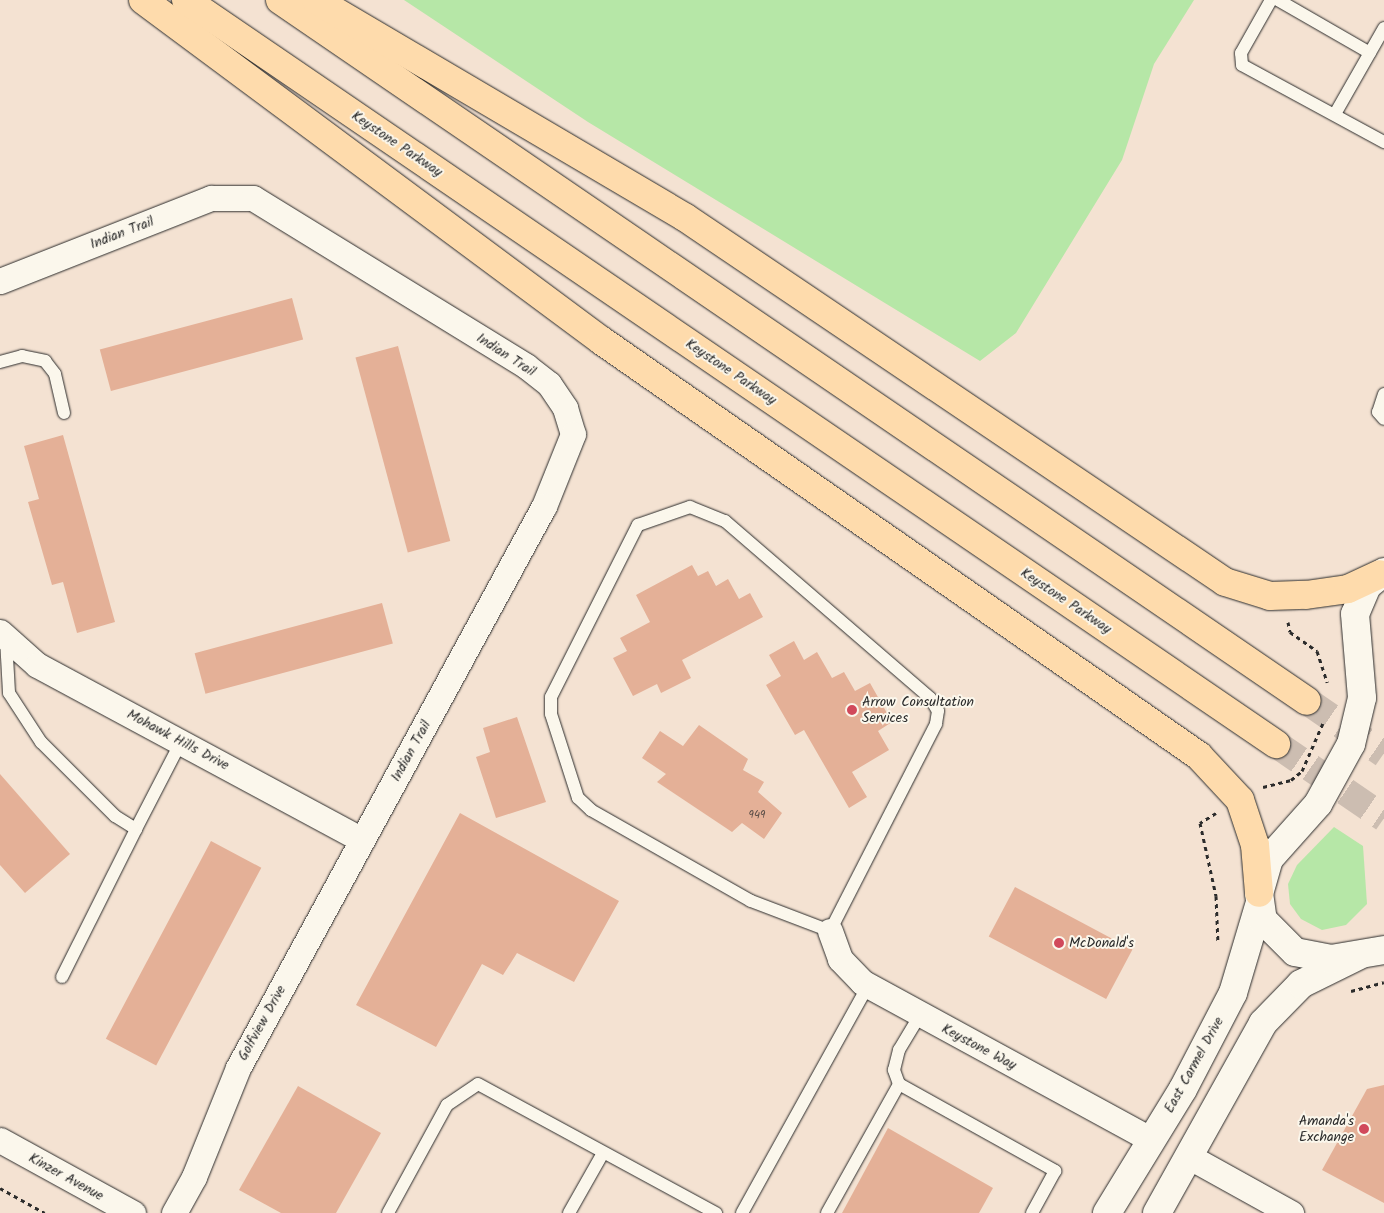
<!DOCTYPE html>
<html>
<head>
<meta charset="utf-8">
<style>
	body { margin:0 }
	#map { position:relative; width:1384px; height:1213px; overflow:hidden; background:#f4e2d2; font-family:Kalam,sans-serif }
	div>[style] { position:absolute }
	.green>* { inset:0; background:#b6e7a7 }
	.building>* { inset:0; background:#e4b097; transform-origin:0 0 }
	.motorway-tunnel>* { height:28px; margin-top:-14px; transform-origin:0; background:repeating-linear-gradient(90deg,#ccbdb1 0 28px,transparent 0 42px) }
	.path>* { height:3px; margin-top:-1.5px; transform-origin:0; background:repeating-linear-gradient(90deg,#2b2b2b 0 4px,transparent 0 8px) }
	.roads { filter:drop-shadow(0 0 1px #2b2b2b) drop-shadow(0 0 1px #2b2b2b) }
	.service>* { height:12px; margin:-6px; padding:0 6px; transform-origin:6px; border-radius:6px; background:#fbf7ec }
	.minor>* { height:25px; margin:-12.5px; padding:0 12.5px; transform-origin:12.5px; border-radius:12.5px; background:#fbf7ec }
	.tertiary>* { height:28px; margin:-14px; padding:0 14px; transform-origin:14px; border-radius:14px; background:#fbf7ec }
	.secondary>* { height:28px; margin:-14px; padding:0 14px; transform-origin:14px; border-radius:14px; background:#fbf7ec }
	.motorway>* { height:28px; margin:-14px; padding:0 14px; transform-origin:14px; border-radius:14px; background:#fedbac }
	.dots>* { width:14px; height:14px; translate:-50% -50%; box-sizing:border-box; border:2px solid #fbf7ec; border-radius:50% }
	span { translate:-50% -50%; white-space:nowrap; text-align:center; line-height:1.15; -webkit-text-stroke:4px #fbf7ec; paint-order:stroke }
	.number-label { font-size:11px; color:#594c46 }
	.number-label span { -webkit-text-stroke-width:0 }
	.street-label { font-size:14px; color:#2b2b2b }
	.poi-label { font-size:14px; color:#2b2b2b }
	.left { translate:0 -50%; text-align:left }
	.right { translate:-100% -50%; text-align:right }
</style>
</head>
<body>
<div id="map">
	<div class="green">
		<div style="clip-path:polygon(404px 0,1194px 0,1154px 64px,1122px 160px,1016px 333px,980px 361px,588px 122px)"></div>
		<div style="clip-path:polygon(1334px 827px,1363px 846px,1367px 904px,1346px 925px,1322px 930px,1301px 919px,1290px 904px,1288px 884px,1297px 865px)"></div>
	</div>
	<div class="building">
		<div style="left:292px;top:298px;width:43px;height:199px;rotate:75deg"></div>
		<div style="left:398px;top:346px;width:202px;height:44px;rotate:75deg"></div>
		<div style="clip-path:polygon(63px 435px,115px 622px,77px 633px,63px 582px,52px 585px,28px 502px,39px 499px,24px 446px)"></div>
		<div style="clip-path:polygon(692px 565px,698px 576px,708px 571px,716px 586px,728px 579px,739px 599px,750px 593px,763px 617px,682px 660px,691px 678px,661px 693px,657px 684px,633px 696px,613px 658px,627px 651px,620px 638px,650px 622px,636px 595px)"></div>
		<div style="left:382px;top:603px;width:42px;height:194px;rotate:75deg"></div>
		<div style="clip-path:polygon(794px 641px,804px 660px,817px 652px,832px 678px,844px 672px,855px 691px,870px 683px,892px 722px,878px 731px,889px 750px,852px 772px,867px 797px,849px 808px,804px 730px,795px 735px,766px 685px,781px 676px,769px 655px)"></div>
		<div style="clip-path:polygon(517px 717px,546px 802px,496px 818px,476px 757px,490px 752px,483px 728px)"></div>
		<div style="clip-path:polygon(699px 725px,748px 759px,743px 770px,764px 782px,758px 792px,782px 813px,764px 839px,742px 823px,732px 832px,657px 782px,666px 774px,642px 758px,660px 731px,683px 746px)"></div>
		<div style="clip-path:polygon(0 774px,70px 854px,25px 893px,0 865px)"></div>
		<div style="clip-path:polygon(460px 813px,619px 901px,574px 982px,517px 953px,503px 975px,482px 964px,436px 1047px,356px 1005px)"></div>
		<div style="left:211px;top:841px;width:57px;height:224px;rotate:28deg"></div>
		<div style="left:1015px;top:887px;width:133px;height:56px;rotate:28deg"></div>
		<div style="clip-path:polygon(1384px 1085px,1384px 1203px,1322px 1170px,1367px 1089px)"></div>
		<div style="clip-path:polygon(298px 1086px,381px 1133px,336px 1213px,281px 1213px,239px 1190px)"></div>
		<div style="clip-path:polygon(888px 1128px,993px 1188px,979px 1213px,842px 1213px)"></div>
	</div>
	<div class="motorway-tunnel">
		<div style="left:1307px;top:701px;width:93px;rotate:34.5deg"></div>
		<div style="left:1276px;top:744px;width:131px;rotate:34.4deg"></div>
	</div>
	<div class="path">
		<div style="left:1288px;top:622px;width:10px;rotate:79deg"></div>
		<div style="left:1290px;top:632px;width:33px;rotate:35deg"></div>
		<div style="left:1317px;top:651px;width:33px;rotate:72deg"></div>
		<div style="left:1263px;top:787px;width:29px;rotate:-14deg"></div>
		<div style="left:1291px;top:780px;width:14px;rotate:-39deg"></div>
		<div style="left:1302px;top:771px;width:52px;rotate:-66.4deg"></div>
		<div style="left:1216px;top:813px;width:19px;rotate:148deg"></div>
		<div style="left:1200px;top:823px;width:75px;rotate:77.6deg"></div>
		<div style="left:1216px;top:896px;width:47px;rotate:87.6deg"></div>
		<div style="left:1351px;top:991px;width:34px;rotate:-15deg"></div>
		<div style="left:0;top:1188px;width:51px;rotate:29.1deg"></div>
	</div>
	<div class="roads">
		<div class="service">
			<div style="left:1271px;top:0;width:61px;rotate:119.5deg"></div>
			<div style="left:1241px;top:53px;width:12px;rotate:85deg"></div>
			<div style="left:1242px;top:65px;width:162px;rotate:28.5deg"></div>
			<div style="left:1278px;top:0;width:106px;rotate:29.9deg"></div>
			<div style="left:1335px;top:114px;width:99px;rotate:-60.3deg"></div>
			<div style="left:0;top:362px;width:23px;rotate:-15deg"></div>
			<div style="left:22px;top:356px;width:24px;rotate:12deg"></div>
			<div style="left:45px;top:361px;width:16px;rotate:52deg"></div>
			<div style="left:55px;top:374px;width:40px;rotate:77deg"></div>
			<div style="left:1384px;top:394px;width:19px;rotate:108deg"></div>
			<div style="left:1378px;top:412px;width:9px;rotate:49deg"></div>
			<div style="left:690px;top:507px;width:38px;rotate:22deg"></div>
			<div style="left:725px;top:521px;width:271px;rotate:40.8deg"></div>
			<div style="left:930px;top:698px;width:15px;rotate:58deg"></div>
			<div style="left:938px;top:711px;width:13px;rotate:99deg"></div>
			<div style="left:936px;top:724px;width:233px;rotate:117.1deg"></div>
			<div style="left:830px;top:931px;width:85px;rotate:-159.2deg"></div>
			<div style="left:751px;top:901px;width:184px;rotate:-150.4deg"></div>
			<div style="left:591px;top:810px;width:18px;rotate:-137deg"></div>
			<div style="left:578px;top:798px;width:88px;rotate:-107.8deg"></div>
			<div style="left:551px;top:714px;width:17px;rotate:-90deg"></div>
			<div style="left:551px;top:697px;width:193px;rotate:-63.2deg"></div>
			<div style="left:638px;top:525px;width:55px;rotate:-19.1deg"></div>
			<div style="left:6px;top:639px;width:54px;rotate:86.8deg"></div>
			<div style="left:9px;top:693px;width:59px;rotate:56.9deg"></div>
			<div style="left:41px;top:742px;width:105px;rotate:45deg"></div>
			<div style="left:115px;top:816px;width:25px;rotate:32deg"></div>
			<div style="left:136px;top:829px;width:98px;rotate:-62.7deg"></div>
			<div style="left:62px;top:977px;width:165px;rotate:-63.4deg"></div>
			<div style="left:899px;top:1084px;width:15px;rotate:-110deg"></div>
			<div style="left:894px;top:1070px;width:21px;rotate:-76deg"></div>
			<div style="left:899px;top:1050px;width:41px;rotate:-59deg"></div>
			<div style="left:388px;top:1213px;width:123px;rotate:-61.4deg"></div>
			<div style="left:447px;top:1105px;width:37px;rotate:-34deg"></div>
			<div style="left:478px;top:1084px;width:271px;rotate:28.5deg"></div>
			<div style="left:569px;top:1213px;width:69px;rotate:-60.5deg"></div>
			<div style="left:742px;top:1213px;width:260px;rotate:-61deg"></div>
			<div style="left:827px;top:1213px;width:148px;rotate:-60.8deg"></div>
			<div style="left:899px;top:1084px;width:179px;rotate:29.1deg"></div>
			<div style="left:1055px;top:1171px;width:48px;rotate:118.7deg"></div>
		</div>
		<div class="minor">
			<div style="left:0;top:281px;width:227px;rotate:-21.5deg"></div>
			<div style="left:211px;top:198px;width:42px"></div>
			<div style="left:253px;top:198px;width:321px;rotate:31.6deg"></div>
			<div style="left:526px;top:366px;width:29px;rotate:38deg"></div>
			<div style="left:549px;top:384px;width:29px;rotate:56deg"></div>
			<div style="left:565px;top:408px;width:27px;rotate:73deg"></div>
			<div style="left:573px;top:434px;width:78px;rotate:111.9deg"></div>
			<div style="left:544px;top:506px;width:640px;rotate:118.57deg"></div>
			<div style="left:238px;top:1068px;width:118px;rotate:112deg"></div>
			<div style="left:194px;top:1177px;width:41px;rotate:119.1deg"></div>
			<div style="left:0;top:632px;width:50px;rotate:41.7deg"></div>
			<div style="left:37px;top:665px;width:369px;rotate:28.3deg"></div>
			<div style="left:830px;top:931px;width:30px;rotate:70deg"></div>
			<div style="left:840px;top:959px;width:32px;rotate:46deg"></div>
			<div style="left:862px;top:982px;width:330px;rotate:28.6deg"></div>
			<div style="left:0;top:1140px;width:152px;rotate:28.8deg"></div>
			<div style="left:1188px;top:1156px;width:118px;rotate:29deg"></div>
		</div>
		<div class="tertiary">
			<div style="left:1107px;top:1213px;width:145px;rotate:-58.5deg"></div>
			<div style="left:1183px;top:1089px;width:108px;rotate:-62.5deg"></div>
			<div style="left:1233px;top:993px;width:91px;rotate:-73.4deg"></div>
			<div style="left:1157px;top:1213px;width:218px;rotate:-60.8deg"></div>
			<div style="left:1263px;top:1023px;width:54px;rotate:-45.7deg"></div>
			<div style="left:1301px;top:984px;width:64px;rotate:-26.2deg"></div>
		</div>
		<div class="secondary">
			<div style="left:1384px;top:572px;width:22px;rotate:141deg"></div>
			<div style="left:1367px;top:586px;width:30px;rotate:113deg"></div>
			<div style="left:1355px;top:614px;width:84px;rotate:85.2deg"></div>
			<div style="left:1362px;top:698px;width:47px;rotate:103.4deg"></div>
			<div style="left:1351px;top:744px;width:68px;rotate:118.8deg"></div>
			<div style="left:1318px;top:804px;width:74px;rotate:131.7deg"></div>
			<div style="left:1269px;top:859px;width:35px;rotate:106deg"></div>
			<div style="left:1259px;top:893px;width:27px;rotate:82deg"></div>
			<div style="left:1263px;top:920px;width:45px;rotate:45deg"></div>
			<div style="left:1295px;top:952px;width:37px;rotate:11deg"></div>
			<div style="left:1331px;top:959px;width:54px;rotate:-9.6deg"></div>
		</div>
		<div class="motorway">
			<div style="left:143px;top:0;width:572px;rotate:36.61deg"></div>
			<div style="left:602px;top:341px;width:727px;rotate:34.8deg"></div>
			<div style="left:1199px;top:756px;width:60px;rotate:47deg"></div>
			<div style="left:1240px;top:800px;width:47px;rotate:71.6deg"></div>
			<div style="left:1255px;top:845px;width:48px;rotate:85.2deg"></div>
			<div style="left:186px;top:0;width:1320px;rotate:34.32deg"></div>
			<div style="left:280px;top:0;width:1243px;rotate:34.32deg"></div>
			<div style="left:316px;top:0;width:429px;rotate:30.5deg"></div>
			<div style="left:686px;top:218px;width:650px;rotate:34.03deg"></div>
			<div style="left:1225px;top:582px;width:47px;rotate:17.3deg"></div>
			<div style="left:1270px;top:596px;width:36px;rotate:-2deg"></div>
			<div style="left:1306px;top:595px;width:42px;rotate:-8.1deg"></div>
			<div style="left:1348px;top:589px;width:35px;rotate:-25deg"></div>
		</div>
	</div>
	<div class="dots">
		<div style="left:852px;top:710px;background:#d1495b"></div>
		<div style="left:1059px;top:943px;background:#d1495b"></div>
		<div style="left:1364px;top:1129px;background:#d1495b"></div>
	</div>
	<div class="number-label">
		<span style="left:757px;top:815px">949</span>
	</div>
	<div class="street-label">
		<span style="left:397px;top:144px;rotate:34deg">Keystone Parkway</span>
		<span style="left:122px;top:233px;rotate:-21deg">Indian Trail</span>
		<span style="left:506px;top:355px;rotate:33deg">Indian Trail</span>
		<span style="left:731px;top:372px;rotate:34deg">Keystone Parkway</span>
		<span style="left:1066px;top:601px;rotate:34deg">Keystone Parkway</span>
		<span style="left:178px;top:740px;rotate:28deg">Mohawk Hills Drive</span>
		<span style="left:411px;top:751px;rotate:-61deg">Indian Trail</span>
		<span style="left:262px;top:1023px;rotate:-61deg">Golfview Drive</span>
		<span style="left:979px;top:1047px;rotate:28deg">Keystone Way</span>
		<span style="left:1194px;top:1065px;rotate:-61deg">East Carmel Drive</span>
		<span style="left:66px;top:1177px;rotate:29deg">Kinzer Avenue</span>
	</div>
	<div class="poi-label">
		<span class="left" style="left:862px;top:710px">Arrow Consultation<br>Services</span>
		<span class="left" style="left:1069px;top:943px">McDonald's</span>
		<span class="right" style="left:1354px;top:1129px">Amanda's<br>Exchange</span>
	</div>
</div>
</body>
</html>
